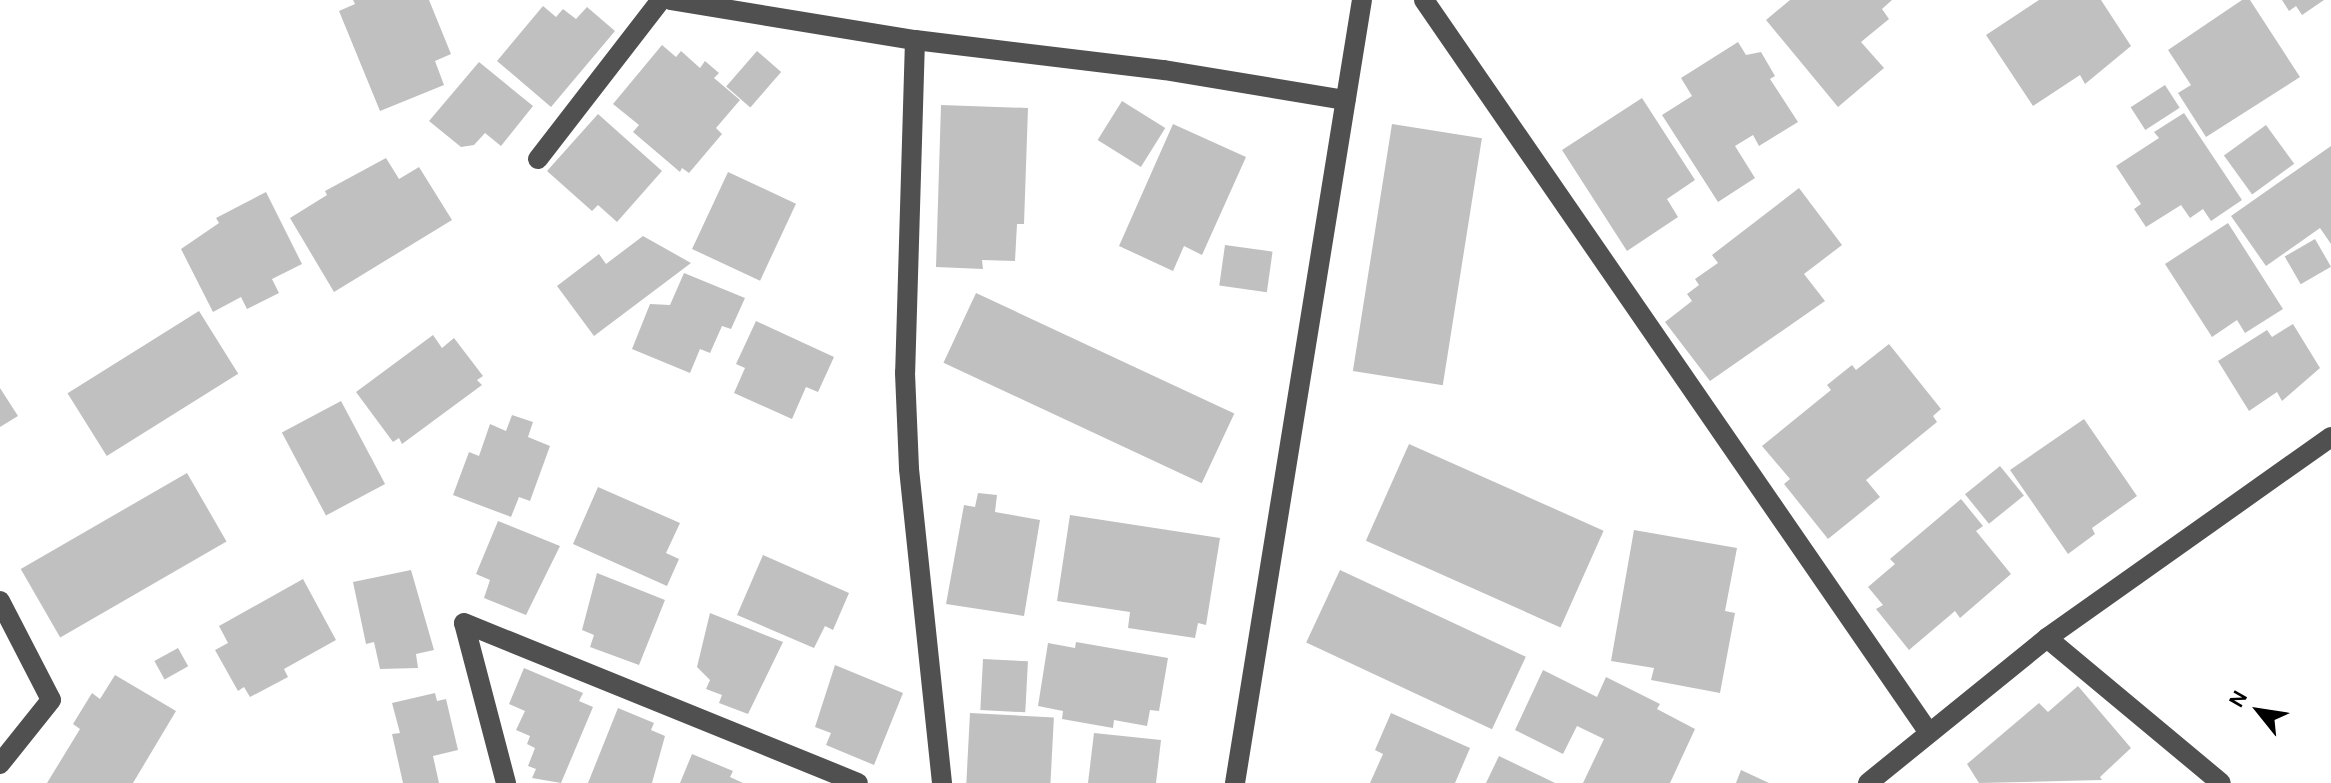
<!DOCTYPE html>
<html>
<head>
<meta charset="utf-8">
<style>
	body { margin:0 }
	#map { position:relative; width:2331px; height:783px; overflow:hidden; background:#fff; font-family:Karla,sans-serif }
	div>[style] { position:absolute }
	.building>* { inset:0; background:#c0c0c0; transform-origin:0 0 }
	.minor>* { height:20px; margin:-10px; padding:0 10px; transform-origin:10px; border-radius:10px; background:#505050 }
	span { translate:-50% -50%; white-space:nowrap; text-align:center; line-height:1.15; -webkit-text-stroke:6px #fff; paint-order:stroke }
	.north { position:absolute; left:2219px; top:671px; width:80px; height:80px; -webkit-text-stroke:6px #fff; paint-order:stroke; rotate:300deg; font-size:22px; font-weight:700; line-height:32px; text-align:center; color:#000 }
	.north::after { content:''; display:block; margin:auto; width:28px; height:36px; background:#000; clip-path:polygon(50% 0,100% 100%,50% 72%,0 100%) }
</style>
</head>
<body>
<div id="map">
	<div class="building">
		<div style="clip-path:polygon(353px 0,429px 0,451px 54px,435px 61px,444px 85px,380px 111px,339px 11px,355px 4px)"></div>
		<div style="clip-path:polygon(1790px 0,1892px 0,1882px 9px,1889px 19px,1861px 42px,1884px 68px,1838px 107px,1766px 20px)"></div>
		<div style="clip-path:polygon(2039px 0,2101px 0,2131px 46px,2085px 84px,2080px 75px,2033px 106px,1986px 35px)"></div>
		<div style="clip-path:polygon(2242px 0,2250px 0,2300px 77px,2206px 137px,2178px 93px,2191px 85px,2168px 50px)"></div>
		<div style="clip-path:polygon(2282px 0,2324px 0,2302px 15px,2296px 6px,2289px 11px)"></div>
		<div style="clip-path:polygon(543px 6px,556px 17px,563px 9px,576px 19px,587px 7px,615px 31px,551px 107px,497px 61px)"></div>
		<div style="clip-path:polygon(1738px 42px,1746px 55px,1761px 52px,1775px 76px,1770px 79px,1798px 122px,1759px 146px,1753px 135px,1735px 146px,1755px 178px,1718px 202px,1662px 115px,1692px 96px,1681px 78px)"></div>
		<div style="clip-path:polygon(662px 45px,676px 57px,681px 51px,700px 68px,705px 61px,719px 73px,714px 78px,740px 100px,716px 128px,722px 134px,689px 173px,682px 168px,680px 172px,633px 132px,639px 125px,613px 104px)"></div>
		<div style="left:757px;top:51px;width:32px;height:47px;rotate:41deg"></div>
		<div style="clip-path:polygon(479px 62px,533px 106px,501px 146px,485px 133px,474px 145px,461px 147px,429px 121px)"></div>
		<div style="left:2165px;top:85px;width:27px;height:41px;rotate:57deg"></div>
		<div style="clip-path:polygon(1642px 98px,1695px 180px,1667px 199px,1678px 217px,1627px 251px,1562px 150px)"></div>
		<div style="left:1122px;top:101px;width:51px;height:46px;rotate:32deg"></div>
		<div style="clip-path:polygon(941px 105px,1028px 108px,1024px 224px,1017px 224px,1015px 261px,982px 260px,983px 269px,936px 267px)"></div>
		<div style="clip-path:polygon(2184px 113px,2242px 200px,2211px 221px,2203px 209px,2190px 218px,2181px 205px,2146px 227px,2134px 209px,2141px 204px,2116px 166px,2159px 138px,2154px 132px)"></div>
		<div style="clip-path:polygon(598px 114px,662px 171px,617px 222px,598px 205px,592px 211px,547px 171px)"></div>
		<div style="clip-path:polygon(1173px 124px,1246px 157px,1202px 255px,1184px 246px,1173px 271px,1119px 246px)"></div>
		<div style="left:1392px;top:124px;width:91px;height:250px;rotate:9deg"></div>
		<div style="left:2266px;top:125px;width:48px;height:52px;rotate:54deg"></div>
		<div style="clip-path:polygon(2331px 146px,2331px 244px,2320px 228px,2266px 266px,2231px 216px)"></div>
		<div style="clip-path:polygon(386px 158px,399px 179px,419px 167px,452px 220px,334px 292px,290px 218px,327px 195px,325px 191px)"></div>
		<div style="left:728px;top:172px;width:75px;height:85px;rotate:25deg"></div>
		<div style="clip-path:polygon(1799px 188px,1842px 245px,1804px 274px,1825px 301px,1710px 381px,1665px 322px,1692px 301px,1687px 294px,1699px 285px,1695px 279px,1718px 263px,1712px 255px)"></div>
		<div style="clip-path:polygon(266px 192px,302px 264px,272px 279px,279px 293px,247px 309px,241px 297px,213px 312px,181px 249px,219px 223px,216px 218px)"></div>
		<div style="clip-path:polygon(2228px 223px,2283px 309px,2245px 333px,2237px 320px,2212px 337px,2165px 264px)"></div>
		<div style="clip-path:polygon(643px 236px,691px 263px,594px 336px,557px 286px,599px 254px,606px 264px)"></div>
		<div style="left:2315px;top:239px;width:32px;height:35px;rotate:60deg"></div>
		<div style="left:1225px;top:245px;width:48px;height:41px;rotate:8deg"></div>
		<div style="clip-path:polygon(684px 273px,745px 298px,731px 329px,722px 326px,710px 353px,700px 349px,690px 373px,632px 349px,650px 304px,670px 305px)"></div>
		<div style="left:976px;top:293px;width:285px;height:77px;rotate:25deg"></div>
		<div style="left:199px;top:311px;width:74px;height:155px;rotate:58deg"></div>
		<div style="clip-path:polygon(756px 321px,834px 357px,818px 392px,806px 387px,792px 419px,734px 393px,745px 368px,736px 364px)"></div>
		<div style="clip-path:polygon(2293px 324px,2320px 368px,2282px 401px,2277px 392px,2249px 411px,2218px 361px,2267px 330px,2272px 337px)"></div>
		<div style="clip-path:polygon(433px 335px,442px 348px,454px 338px,483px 376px,477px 380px,482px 385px,402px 444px,399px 438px,393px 442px,356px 392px)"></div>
		<div style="clip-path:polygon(1889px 344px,1941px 409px,1933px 416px,1937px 422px,1866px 480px,1880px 497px,1828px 539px,1784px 484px,1790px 479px,1762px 446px,1831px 390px,1827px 385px,1852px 365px,1856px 370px)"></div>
		<div style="clip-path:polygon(0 388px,18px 416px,0 427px)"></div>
		<div style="left:341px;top:401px;width:94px;height:67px;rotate:62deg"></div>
		<div style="clip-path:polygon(512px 415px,533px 422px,528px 437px,550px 446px,530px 501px,519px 497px,511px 517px,453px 495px,469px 452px,479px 456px,490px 424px,506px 431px)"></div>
		<div style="clip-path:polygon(2084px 419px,2137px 496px,2092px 528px,2095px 534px,2068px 554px,2010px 470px)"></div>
		<div style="left:1409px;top:444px;width:213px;height:106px;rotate:24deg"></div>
		<div style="left:2000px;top:466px;width:38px;height:45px;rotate:51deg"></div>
		<div style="left:187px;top:473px;width:79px;height:192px;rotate:60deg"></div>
		<div style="clip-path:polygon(598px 487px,680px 523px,666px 553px,679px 559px,667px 586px,573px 544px)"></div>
		<div style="clip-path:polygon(978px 493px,997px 495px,995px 512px,1040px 520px,1024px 616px,946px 604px,964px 505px,975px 507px)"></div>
		<div style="clip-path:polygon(1961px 499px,1983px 526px,1976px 531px,2011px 574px,1960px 618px,1955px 611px,1909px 650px,1876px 609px,1883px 605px,1868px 587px,1895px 564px,1890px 559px)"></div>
		<div style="clip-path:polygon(1070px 515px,1220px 538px,1206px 625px,1198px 623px,1195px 638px,1128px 628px,1130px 612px,1057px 601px)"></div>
		<div style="clip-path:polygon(498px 521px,560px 546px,526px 615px,484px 598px,490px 580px,476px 574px)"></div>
		<div style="clip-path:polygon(1634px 530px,1737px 548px,1725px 611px,1735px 613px,1720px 693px,1651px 680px,1654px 668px,1611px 661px)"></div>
		<div style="clip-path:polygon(763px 555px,849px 593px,833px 630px,825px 626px,814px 648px,737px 615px)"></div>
		<div style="clip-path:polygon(411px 570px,434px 650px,416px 654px,418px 668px,380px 669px,374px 642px,366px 644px,353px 582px)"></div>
		<div style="left:1340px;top:570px;width:205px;height:80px;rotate:25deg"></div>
		<div style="clip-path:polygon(597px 573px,665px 600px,639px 665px,590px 647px,594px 635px,582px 630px)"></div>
		<div style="clip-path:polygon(303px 579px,336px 640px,284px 669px,288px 677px,250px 697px,244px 687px,238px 691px,215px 650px,228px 643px,219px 626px)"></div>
		<div style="clip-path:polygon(710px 613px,783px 642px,748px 714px,719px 703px,722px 695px,706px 689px,710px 680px,697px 667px)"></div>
		<div style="clip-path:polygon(1076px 642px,1168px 658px,1159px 711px,1150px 710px,1147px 726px,1114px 720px,1113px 728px,1062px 719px,1063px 711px,1038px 706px,1048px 643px,1075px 648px)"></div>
		<div style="left:178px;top:648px;width:21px;height:27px;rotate:61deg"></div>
		<div style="left:983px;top:659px;width:45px;height:51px;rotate:3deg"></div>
		<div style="clip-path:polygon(835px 665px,903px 693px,874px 765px,826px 745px,831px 733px,815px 727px)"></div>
		<div style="clip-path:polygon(524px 668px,583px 693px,579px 701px,593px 707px,561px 783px,532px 778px,536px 769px,528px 766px,535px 748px,527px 744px,530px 736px,516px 730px,525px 711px,509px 704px)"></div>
		<div style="clip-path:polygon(1543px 670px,1597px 697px,1606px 677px,1660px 704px,1657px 709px,1695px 729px,1670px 783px,1583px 783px,1604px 739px,1577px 726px,1563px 754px,1515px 730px)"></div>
		<div style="clip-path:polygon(115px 675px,176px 711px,133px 783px,47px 783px,80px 729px,73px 724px,92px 693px,100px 699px)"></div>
		<div style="clip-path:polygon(2078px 686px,2131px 748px,2100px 777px,2102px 780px,1979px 783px,1967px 764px,2039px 703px,2048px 712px)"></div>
		<div style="clip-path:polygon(435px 693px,437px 701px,446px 699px,458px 750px,433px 756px,439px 783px,403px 783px,392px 734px,400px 733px,392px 703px)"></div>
		<div style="clip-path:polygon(618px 708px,654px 723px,651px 730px,665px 736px,652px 783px,588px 783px)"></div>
		<div style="left:970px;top:713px;width:84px;height:70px;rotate:3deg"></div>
		<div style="clip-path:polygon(1391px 713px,1470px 748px,1455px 783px,1370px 783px,1383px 754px,1375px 750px)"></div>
		<div style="clip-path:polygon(1094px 733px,1161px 740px,1156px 783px,1088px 783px)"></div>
		<div style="clip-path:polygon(692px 754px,733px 771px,730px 777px,743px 783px,680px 783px)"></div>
		<div style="clip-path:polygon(1499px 756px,1555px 783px,1486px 783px)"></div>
		<div style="clip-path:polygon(1741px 770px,1769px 783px,1736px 783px)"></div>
	</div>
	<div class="minor">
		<div style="left:670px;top:0;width:248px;rotate:9.3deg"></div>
		<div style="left:915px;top:40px;width:251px;rotate:6.9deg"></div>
		<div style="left:1164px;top:70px;width:184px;rotate:9.4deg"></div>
		<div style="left:1424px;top:0;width:887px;rotate:55.43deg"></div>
		<div style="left:915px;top:40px;width:333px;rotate:91.7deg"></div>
		<div style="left:905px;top:373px;width:96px;rotate:87.6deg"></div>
		<div style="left:909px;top:469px;width:316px;rotate:84deg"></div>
		<div style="left:538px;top:159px;width:201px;rotate:-52.3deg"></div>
		<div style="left:0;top:601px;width:111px;rotate:62.7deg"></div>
		<div style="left:51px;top:700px;width:82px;rotate:128.6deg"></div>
		<div style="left:2047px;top:638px;width:226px;rotate:39.8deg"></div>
		<div style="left:506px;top:783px;width:165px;rotate:-104.7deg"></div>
		<div style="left:464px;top:623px;width:425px;rotate:22.1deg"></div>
		<div style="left:1235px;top:783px;width:793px;rotate:-80.79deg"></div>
		<div style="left:1868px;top:783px;width:230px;rotate:-39deg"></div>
		<div style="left:2047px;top:638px;width:348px;rotate:-35.3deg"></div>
	</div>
	<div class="north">N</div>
</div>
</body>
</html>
